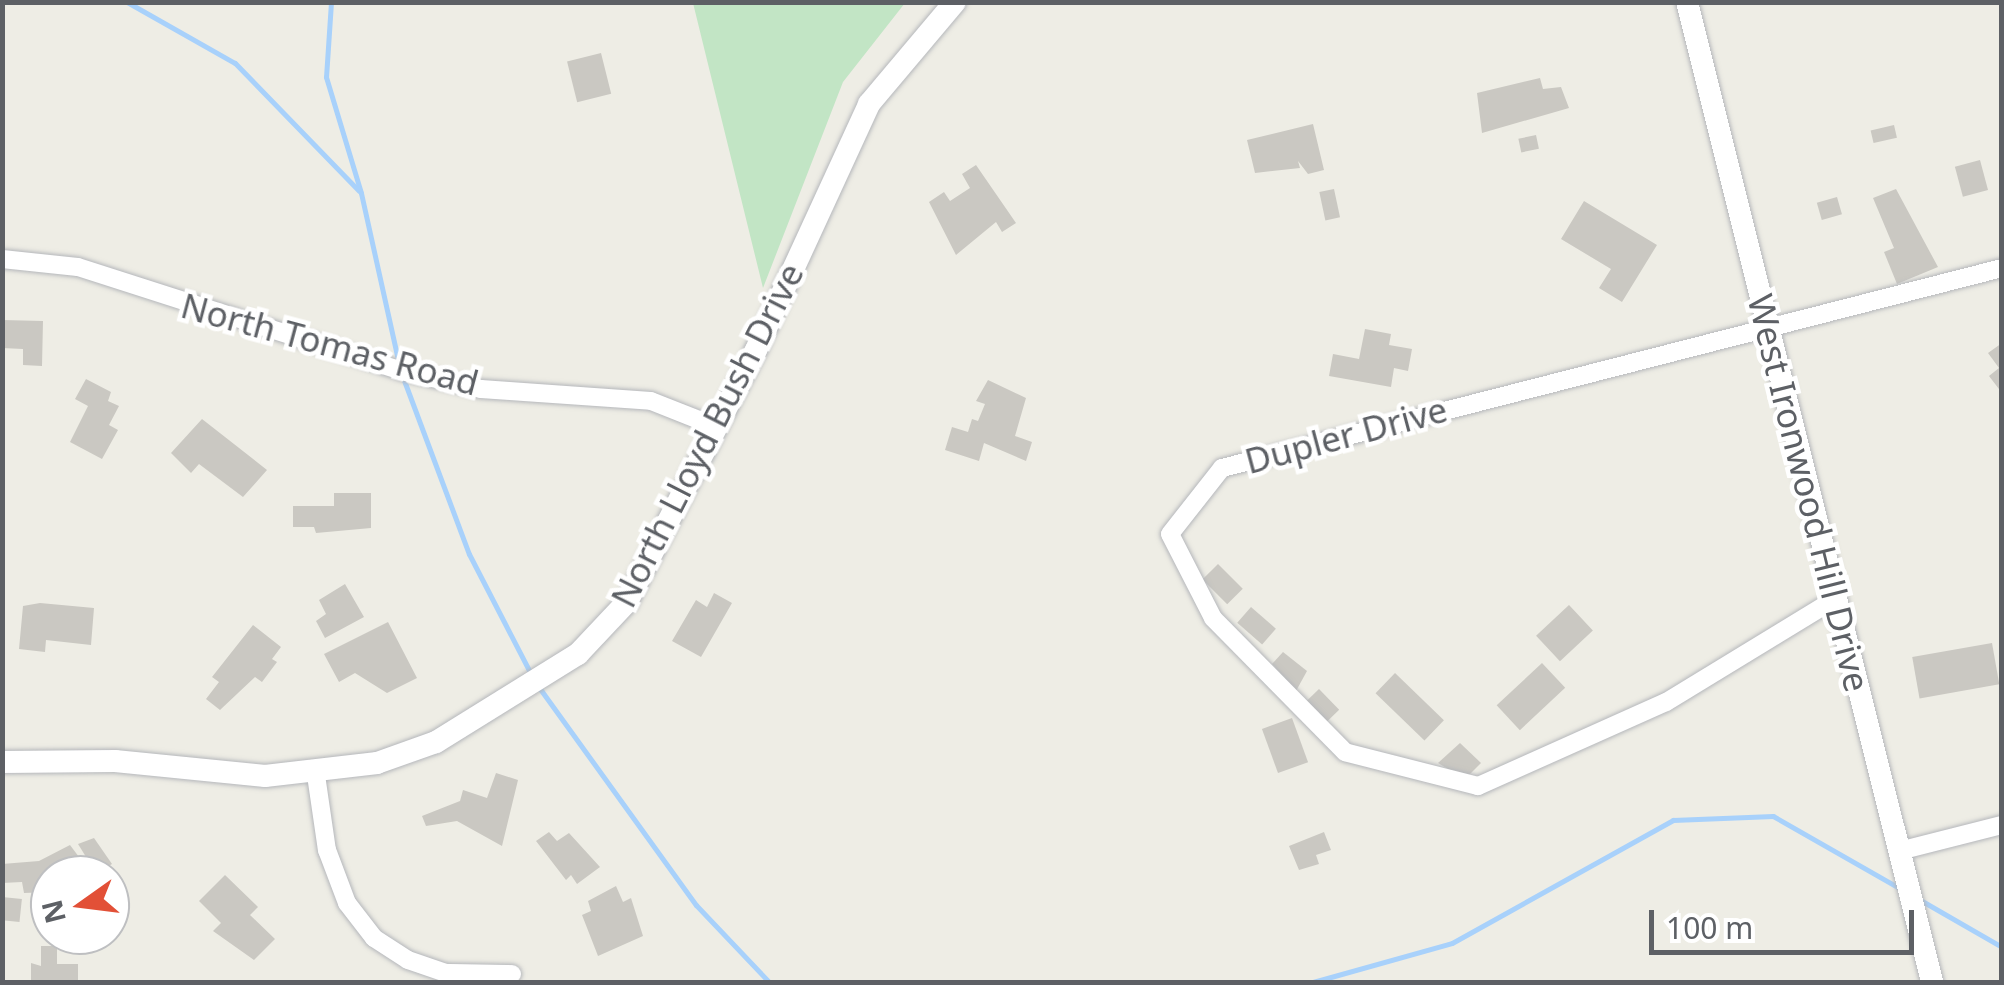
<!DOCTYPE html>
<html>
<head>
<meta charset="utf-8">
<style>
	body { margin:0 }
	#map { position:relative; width:2004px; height:985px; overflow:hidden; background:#eeede5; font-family:"Noto Sans",sans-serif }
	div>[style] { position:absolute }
	.green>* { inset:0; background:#c2e5c5 }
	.stream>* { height:5px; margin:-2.5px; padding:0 2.5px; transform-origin:2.5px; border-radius:2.5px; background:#a8d1fb }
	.building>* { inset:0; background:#cac8c2; transform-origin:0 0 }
	.roads { filter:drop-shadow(0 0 2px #b5b7bb) drop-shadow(0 0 2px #b5b7bb) }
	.minor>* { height:18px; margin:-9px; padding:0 9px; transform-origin:9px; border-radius:9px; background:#fff }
	.tertiary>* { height:22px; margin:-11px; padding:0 11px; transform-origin:11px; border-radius:11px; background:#fff }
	span { translate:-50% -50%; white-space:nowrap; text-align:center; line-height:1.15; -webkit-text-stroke:9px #fff; paint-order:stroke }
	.street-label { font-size:35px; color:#5d6065 }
	.frame { position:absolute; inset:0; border:5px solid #5d6065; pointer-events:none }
	.north { position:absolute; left:30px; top:855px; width:100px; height:100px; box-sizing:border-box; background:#fff; border:2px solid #bebfc1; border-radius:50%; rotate:256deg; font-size:28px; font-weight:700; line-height:40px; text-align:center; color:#5d6065 }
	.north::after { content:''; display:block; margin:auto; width:35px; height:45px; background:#e25037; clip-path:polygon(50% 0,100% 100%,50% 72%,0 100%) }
	.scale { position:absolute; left:1649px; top:910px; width:265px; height:45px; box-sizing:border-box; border:5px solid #5d6065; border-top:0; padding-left:12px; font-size:30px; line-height:35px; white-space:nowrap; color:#5d6065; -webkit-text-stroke:8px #fff; paint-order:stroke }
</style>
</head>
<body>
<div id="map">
	<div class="green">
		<div style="clip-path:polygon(693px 3px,905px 3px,843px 82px,763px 288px)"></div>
	</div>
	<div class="stream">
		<div style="left:127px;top:2px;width:124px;rotate:29.5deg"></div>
		<div style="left:235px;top:63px;width:178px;rotate:45.9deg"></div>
		<div style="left:331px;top:2px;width:75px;rotate:93.8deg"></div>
		<div style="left:326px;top:77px;width:121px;rotate:73.2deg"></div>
		<div style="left:361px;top:193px;width:175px;rotate:77.5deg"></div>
		<div style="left:402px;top:375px;width:191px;rotate:69.5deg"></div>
		<div style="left:469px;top:554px;width:137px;rotate:62.7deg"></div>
		<div style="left:538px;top:686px;width:270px;rotate:54.2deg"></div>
		<div style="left:696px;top:905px;width:106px;rotate:46.5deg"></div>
		<div style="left:1922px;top:901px;width:92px;rotate:29.9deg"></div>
		<div style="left:1313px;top:982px;width:144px;rotate:-15.7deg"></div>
		<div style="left:1452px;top:943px;width:253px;rotate:-29.1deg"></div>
		<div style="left:1673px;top:820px;width:100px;rotate:-2.3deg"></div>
		<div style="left:1773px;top:816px;width:145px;rotate:29.7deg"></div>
	</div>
	<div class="building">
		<div style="left:601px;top:53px;width:42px;height:35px;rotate:76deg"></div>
		<div style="clip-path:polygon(1540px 78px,1543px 89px,1561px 87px,1569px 108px,1482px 133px,1477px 93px)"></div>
		<div style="clip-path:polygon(1313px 124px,1324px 170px,1308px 174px,1298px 161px,1300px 168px,1255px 173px,1247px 140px)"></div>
		<div style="left:1894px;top:125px;width:13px;height:24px;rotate:77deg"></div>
		<div style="left:1536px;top:135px;width:14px;height:18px;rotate:78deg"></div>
		<div style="left:1980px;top:160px;width:31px;height:26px;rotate:75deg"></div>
		<div style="clip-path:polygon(976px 165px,1016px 223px,1002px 232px,996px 222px,956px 255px,929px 202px,944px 192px,950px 201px,970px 188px,962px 174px)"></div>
		<div style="left:1334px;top:189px;width:29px;height:15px;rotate:78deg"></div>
		<div style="clip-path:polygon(1896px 189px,1938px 267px,1897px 284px,1884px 252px,1894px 248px,1873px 198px)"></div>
		<div style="left:1837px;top:197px;width:18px;height:21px;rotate:74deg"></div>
		<div style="clip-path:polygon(1584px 201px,1657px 245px,1622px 302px,1599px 288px,1611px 269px,1561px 239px)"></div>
		<div style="clip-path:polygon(2px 320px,43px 321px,42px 366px,23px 365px,23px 349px,2px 348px)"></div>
		<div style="clip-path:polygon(1365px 329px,1391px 334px,1389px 345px,1412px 349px,1408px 371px,1394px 368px,1391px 387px,1329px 376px,1333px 354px,1359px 359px)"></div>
		<div style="clip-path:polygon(2002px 343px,2002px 393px,1989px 376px,1999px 368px,1988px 353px)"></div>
		<div style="clip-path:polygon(86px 379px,111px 392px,108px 401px,119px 406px,109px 425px,118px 430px,102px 459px,70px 442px,88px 406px,75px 399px)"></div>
		<div style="clip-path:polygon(988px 380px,1026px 398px,1015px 436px,1032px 442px,1026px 461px,984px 443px,979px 461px,945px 450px,952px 427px,968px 432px,972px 419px,978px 421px,985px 404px,976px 401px)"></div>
		<div style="clip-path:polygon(202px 419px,267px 470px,243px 497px,199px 464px,191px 473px,171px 453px)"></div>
		<div style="clip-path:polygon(334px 493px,371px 493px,371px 528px,316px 533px,314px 527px,293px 527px,293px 506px,334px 506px)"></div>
		<div style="left:1218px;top:564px;width:35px;height:22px;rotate:45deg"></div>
		<div style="clip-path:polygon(345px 584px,364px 617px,325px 638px,316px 621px,326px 614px,319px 600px)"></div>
		<div style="clip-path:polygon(714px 593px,732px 603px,701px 657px,672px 641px,696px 600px,707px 607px)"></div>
		<div style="clip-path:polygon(40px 603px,94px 608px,91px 645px,46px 640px,45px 652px,19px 649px,23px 606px)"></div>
		<div style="left:1569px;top:605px;width:35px;height:45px;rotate:47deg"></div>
		<div style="left:1251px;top:607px;width:33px;height:21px;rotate:41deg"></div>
		<div style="clip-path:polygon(388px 622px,417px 678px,387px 693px,355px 673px,339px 682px,324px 654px)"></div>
		<div style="clip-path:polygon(253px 625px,281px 647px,272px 659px,277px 662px,262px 682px,255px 677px,220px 710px,206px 699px,219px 682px,212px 677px)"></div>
		<div style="left:1992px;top:643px;width:42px;height:81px;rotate:80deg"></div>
		<div style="clip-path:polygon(1283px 652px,1307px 671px,1296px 691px,1272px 664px)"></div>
		<div style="left:1542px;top:663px;width:34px;height:62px;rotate:47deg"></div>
		<div style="left:1395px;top:673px;width:68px;height:28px;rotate:44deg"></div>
		<div style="left:1319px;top:689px;width:29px;height:19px;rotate:46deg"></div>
		<div style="left:1292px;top:718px;width:47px;height:32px;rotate:70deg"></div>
		<div style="clip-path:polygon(1460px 743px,1481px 763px,1465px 779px,1438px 763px)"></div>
		<div style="clip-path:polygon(496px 773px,518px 780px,502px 846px,457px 821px,426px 826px,422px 816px,460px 801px,463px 790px,487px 798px)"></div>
		<div style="clip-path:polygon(549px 832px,557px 841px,569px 833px,600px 867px,577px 884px,571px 875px,566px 880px,536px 841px)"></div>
		<div style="clip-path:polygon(1324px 832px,1331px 850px,1316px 855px,1319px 864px,1299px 870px,1289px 846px)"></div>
		<div style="clip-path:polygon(94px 838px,112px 864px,96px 873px,78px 844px)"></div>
		<div style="clip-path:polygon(70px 845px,85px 865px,72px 875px,50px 875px,50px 892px,24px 893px,22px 882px,2px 883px,2px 864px,39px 861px)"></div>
		<div style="clip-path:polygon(225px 875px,258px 907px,250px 915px,275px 939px,254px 960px,213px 931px,221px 923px,199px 901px)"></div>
		<div style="clip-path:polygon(616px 886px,623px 902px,631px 898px,643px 936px,598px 956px,582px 915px,591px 911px,588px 901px)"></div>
		<div style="left:2px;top:897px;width:20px;height:23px;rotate:6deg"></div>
		<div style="clip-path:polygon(41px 946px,57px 946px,57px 964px,78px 964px,78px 982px,31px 982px,31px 963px,41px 966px)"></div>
	</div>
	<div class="roads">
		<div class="minor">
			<div style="left:2px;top:259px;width:76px;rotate:6deg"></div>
			<div style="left:78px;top:267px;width:339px;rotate:17.8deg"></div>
			<div style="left:401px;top:371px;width:82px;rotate:12.7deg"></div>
			<div style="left:481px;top:389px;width:170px;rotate:4deg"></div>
			<div style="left:651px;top:401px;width:71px;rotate:21.5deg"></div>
			<div style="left:1835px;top:599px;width:198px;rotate:148.6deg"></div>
			<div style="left:1666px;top:702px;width:206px;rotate:155.9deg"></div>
			<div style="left:1478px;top:786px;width:137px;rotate:-165.7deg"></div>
			<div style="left:1345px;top:752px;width:188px;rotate:-134.6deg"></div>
			<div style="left:1213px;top:618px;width:94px;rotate:-117.1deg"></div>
			<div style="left:1170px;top:534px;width:84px;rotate:-51.8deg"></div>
			<div style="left:1222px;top:468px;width:805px;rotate:-14.38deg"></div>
			<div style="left:316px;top:775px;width:76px;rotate:81.7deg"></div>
			<div style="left:327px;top:850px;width:57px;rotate:69.3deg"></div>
			<div style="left:347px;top:903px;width:44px;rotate:52.4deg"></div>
			<div style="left:374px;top:938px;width:40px;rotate:32.9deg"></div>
			<div style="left:408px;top:960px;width:40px;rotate:18.9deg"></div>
			<div style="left:446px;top:973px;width:66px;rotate:0.9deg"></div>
			<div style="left:1899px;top:851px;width:106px;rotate:-14.2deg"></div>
		</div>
		<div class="tertiary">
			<div style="left:1687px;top:2px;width:1010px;rotate:75.96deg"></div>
			<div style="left:2px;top:762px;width:113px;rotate:-0.5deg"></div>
			<div style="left:115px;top:761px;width:151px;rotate:5.7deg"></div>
			<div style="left:265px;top:776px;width:113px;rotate:-6.6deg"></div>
			<div style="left:377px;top:763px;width:63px;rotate:-19.6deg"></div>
			<div style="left:436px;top:742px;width:167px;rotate:-31.8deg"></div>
			<div style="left:578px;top:654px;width:71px;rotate:-46.7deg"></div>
			<div style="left:627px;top:602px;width:283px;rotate:-62.9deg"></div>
			<div style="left:756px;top:350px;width:271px;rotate:-65.3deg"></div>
			<div style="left:869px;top:104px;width:133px;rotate:-49.9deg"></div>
		</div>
	</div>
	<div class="street-label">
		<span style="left:330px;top:344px;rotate:15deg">North Tomas Road</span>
		<span style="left:707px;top:435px;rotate:-63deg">North Lloyd Bush Drive</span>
		<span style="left:1346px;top:435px;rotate:-15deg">Dupler Drive</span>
		<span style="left:1809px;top:493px;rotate:76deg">West Ironwood Hill Drive</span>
	</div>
	<div class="frame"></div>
	<div class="north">N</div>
	<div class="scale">100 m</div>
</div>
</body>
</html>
